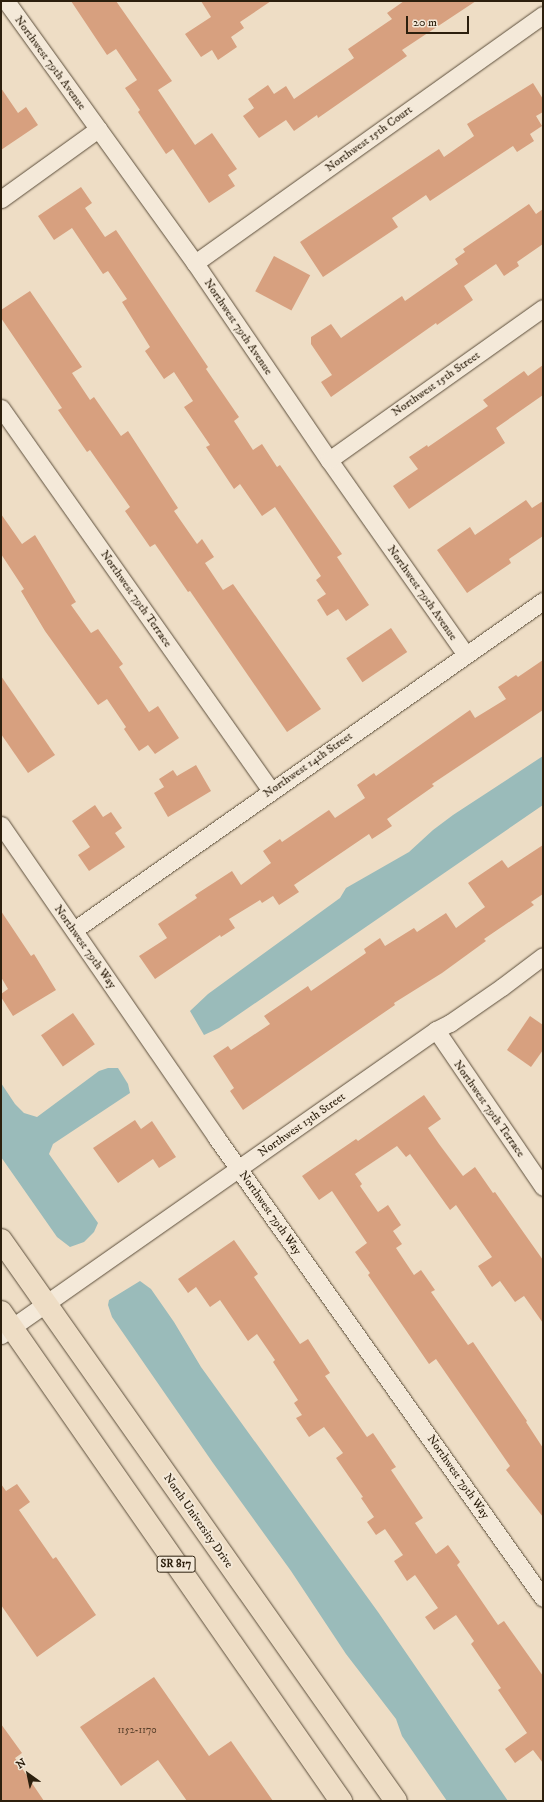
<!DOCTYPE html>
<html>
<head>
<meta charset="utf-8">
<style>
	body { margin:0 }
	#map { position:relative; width:544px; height:1802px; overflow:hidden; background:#eeddc5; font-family:"IM FELL DW Pica",serif }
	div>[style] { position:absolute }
	.water>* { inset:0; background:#9abbba }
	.building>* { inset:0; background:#d7a07f; transform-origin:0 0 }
	.roads { filter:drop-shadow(0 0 1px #5c4e3b) drop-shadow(0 0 1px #5c4e3b) }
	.street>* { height:17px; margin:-8.5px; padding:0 8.5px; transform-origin:8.5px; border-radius:8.5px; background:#f4e9d9 }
	.primary>* { height:22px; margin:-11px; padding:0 11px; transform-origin:11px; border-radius:11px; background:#eeddc5 }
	span { translate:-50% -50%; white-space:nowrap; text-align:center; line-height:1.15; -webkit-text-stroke:4px #f4e9d9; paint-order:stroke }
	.number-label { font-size:10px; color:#573f2a }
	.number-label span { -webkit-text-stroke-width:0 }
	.shield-label span { padding:1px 3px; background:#f4e9d9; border:1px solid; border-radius:3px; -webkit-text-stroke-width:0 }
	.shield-label { font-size:11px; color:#2c1f0d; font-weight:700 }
	.street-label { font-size:12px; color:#2c1f0d }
	.frame { position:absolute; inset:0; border:2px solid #2c1f0d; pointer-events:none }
	.north { position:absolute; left:8px; top:1754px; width:40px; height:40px; -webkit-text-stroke:3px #f4e9d9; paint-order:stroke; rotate:327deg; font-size:11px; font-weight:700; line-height:16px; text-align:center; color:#2c1f0d }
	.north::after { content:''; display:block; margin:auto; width:14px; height:18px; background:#2c1f0d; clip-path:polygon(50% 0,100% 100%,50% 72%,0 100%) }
	.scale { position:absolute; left:406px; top:16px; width:63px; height:18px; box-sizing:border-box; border:2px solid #2c1f0d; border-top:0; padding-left:5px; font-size:12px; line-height:14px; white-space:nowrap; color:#2c1f0d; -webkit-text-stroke:3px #f4e9d9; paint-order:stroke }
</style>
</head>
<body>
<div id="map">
	<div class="water">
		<div style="clip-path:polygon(543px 756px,543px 805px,219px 1028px,204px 1035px,190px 1011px,208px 994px,340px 898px,346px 888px,409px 852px,433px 830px,453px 815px)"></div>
		<div style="clip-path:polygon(108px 1068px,118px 1068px,128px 1084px,130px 1093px,53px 1144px,49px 1154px,98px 1223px,94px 1232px,84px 1242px,70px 1247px,57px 1237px,1px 1157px,1px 1083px,15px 1104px,24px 1113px,37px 1117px,99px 1071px)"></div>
		<div style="clip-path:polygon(140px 1281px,151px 1289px,174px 1322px,201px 1367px,378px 1612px,508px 1801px,447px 1801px,402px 1736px,396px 1719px,346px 1654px,291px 1571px,213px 1463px,112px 1317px,108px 1305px,109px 1300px)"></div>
	</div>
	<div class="building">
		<div style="clip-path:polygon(71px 1px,116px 1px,172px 81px,158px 90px,195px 145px,212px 133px,237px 169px,228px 175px,235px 186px,209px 203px,173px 149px,166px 154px,138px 112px,140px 110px,125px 88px,137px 80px,116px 49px,107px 55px)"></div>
		<div style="clip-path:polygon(201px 1px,271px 1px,240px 22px,244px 28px,231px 37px,237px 47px,218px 60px,212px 50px,201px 57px,185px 34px,211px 17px)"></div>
		<div style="clip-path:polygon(404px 1px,476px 1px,402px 50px,407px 56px,318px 118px,317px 115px,294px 131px,286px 120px,259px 138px,243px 116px,254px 108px,248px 99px,268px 85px,274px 94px,286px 86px,294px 99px,354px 58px,348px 49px,392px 19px,387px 13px)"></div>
		<div style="clip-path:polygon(533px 83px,543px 99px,543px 112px,536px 116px,542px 126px,530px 134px,534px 141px,517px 152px,513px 146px,430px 201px,426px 195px,392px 218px,398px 227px,323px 277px,300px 242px,439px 149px,444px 157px,474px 136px,467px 124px)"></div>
		<div style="clip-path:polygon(1px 88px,18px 113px,26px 107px,38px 125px,1px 150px)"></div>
		<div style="clip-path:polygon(81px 187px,92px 203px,85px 208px,105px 237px,116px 230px,208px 367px,206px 369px,239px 417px,234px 421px,253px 450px,262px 444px,277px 467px,280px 465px,342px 554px,337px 557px,369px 605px,346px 621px,338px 609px,327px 616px,317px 600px,326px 594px,316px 580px,321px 576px,275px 507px,262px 516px,240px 484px,234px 489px,206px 447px,210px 445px,184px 407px,193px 401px,174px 372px,164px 379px,145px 351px,150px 347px,122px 302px,127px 299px,108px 271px,103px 274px,72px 228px,54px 240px,38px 216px)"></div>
		<div style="clip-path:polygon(529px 204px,536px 214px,543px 209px,543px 244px,517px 262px,519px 266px,504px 276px,496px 264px,464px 286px,473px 300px,437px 325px,436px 323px,331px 397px,321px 382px,332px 375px,311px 344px,311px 337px,331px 324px,341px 338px,402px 296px,405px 301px,458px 264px,455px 259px,465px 252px,463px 249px)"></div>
		<div style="left:274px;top:256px;width:41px;height:40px;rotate:28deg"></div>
		<div style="clip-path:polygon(30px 291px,82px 367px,72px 373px,90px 400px,94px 397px,121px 436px,128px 431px,178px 508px,174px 511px,197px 544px,202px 539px,214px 557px,205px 563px,223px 590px,233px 584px,321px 709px,287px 732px,190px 591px,188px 592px,155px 544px,150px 547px,125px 511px,130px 507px,90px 450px,87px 452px,58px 410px,62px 408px,1px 318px,1px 310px)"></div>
		<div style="clip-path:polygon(543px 365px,543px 395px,496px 428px,505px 443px,409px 509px,393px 486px,418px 469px,409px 457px,427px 445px,428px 447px,488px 406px,483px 400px,524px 371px,528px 376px)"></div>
		<div style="clip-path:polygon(526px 500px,532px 508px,543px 501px,543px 536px,509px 559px,511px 563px,467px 593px,437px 550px,470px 527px,475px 535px)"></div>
		<div style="clip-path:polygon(1px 514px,22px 544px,35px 535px,76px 602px,71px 605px,91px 633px,98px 629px,123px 664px,119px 667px,149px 712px,158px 706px,179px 738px,155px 754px,148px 745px,139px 751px,124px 729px,126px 727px,107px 699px,98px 705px,45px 631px,21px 591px,24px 589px,1px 554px)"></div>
		<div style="left:391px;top:628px;width:29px;height:54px;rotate:56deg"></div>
		<div style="clip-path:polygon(543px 660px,543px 710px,432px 784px,434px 786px,387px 819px,392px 826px,372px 839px,369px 834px,294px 885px,299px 892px,279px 905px,273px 896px,262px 903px,260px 900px,229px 919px,235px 928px,221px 937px,220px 935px,155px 979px,139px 956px,167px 938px,158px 924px,197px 898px,195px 895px,232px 871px,241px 885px,271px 863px,263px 851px,280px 839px,282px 842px,329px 810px,335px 818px,365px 798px,357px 785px,374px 773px,376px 776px,470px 710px,475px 718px,506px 699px,498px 687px,516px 675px,518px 677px)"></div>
		<div style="clip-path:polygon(1px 676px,55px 755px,28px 773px,1px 734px)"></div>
		<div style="clip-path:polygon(196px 765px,211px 791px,168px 817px,154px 793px,164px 787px,159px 779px,173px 770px,177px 776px)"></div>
		<div style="clip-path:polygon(95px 805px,103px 817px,111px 812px,122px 828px,115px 833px,125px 847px,89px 871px,78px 855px,90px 847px,72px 821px)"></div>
		<div style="clip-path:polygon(543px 845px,543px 894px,531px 902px,534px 905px,484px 939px,486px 941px,442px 973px,394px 1003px,395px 1005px,344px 1040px,243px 1110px,230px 1091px,234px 1088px,213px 1056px,228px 1046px,231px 1050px,270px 1024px,264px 1016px,308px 986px,311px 991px,366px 953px,364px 949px,380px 938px,385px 946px,414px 928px,417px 932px,446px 913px,456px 928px,485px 907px,468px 883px,502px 860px,508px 868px)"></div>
		<div style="clip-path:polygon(1px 911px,31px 956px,34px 954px,56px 990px,13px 1016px,1px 997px,1px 994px,8px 989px,1px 977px)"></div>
		<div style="left:73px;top:1013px;width:38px;height:39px;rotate:55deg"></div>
		<div style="clip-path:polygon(530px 1016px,543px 1025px,543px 1050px,531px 1067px,507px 1050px)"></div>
		<div style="clip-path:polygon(424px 1095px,441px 1119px,428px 1128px,439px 1144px,463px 1176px,475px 1167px,493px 1193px,495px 1192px,543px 1260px,543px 1323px,524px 1296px,515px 1302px,500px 1281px,492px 1287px,478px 1266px,492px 1257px,456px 1205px,450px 1210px,410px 1154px,406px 1157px,397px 1146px,355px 1174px,362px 1184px,360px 1186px,378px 1212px,388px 1205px,401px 1225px,393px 1231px,402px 1244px,396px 1248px,414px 1275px,421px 1270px,435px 1290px,431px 1292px,468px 1345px,473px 1342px,527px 1421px,526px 1422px,543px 1448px,543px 1517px,506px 1470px,510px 1466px,436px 1359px,429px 1364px,368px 1275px,370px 1273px,355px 1252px,367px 1243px,332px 1191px,319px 1200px,302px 1176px,356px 1139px,358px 1141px)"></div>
		<div style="clip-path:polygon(135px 1120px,141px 1129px,152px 1121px,176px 1157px,159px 1168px,153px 1159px,118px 1183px,93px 1148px)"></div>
		<div style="clip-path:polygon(234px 1240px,258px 1274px,254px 1277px,300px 1344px,308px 1339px,330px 1373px,325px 1376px,367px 1437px,373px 1433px,396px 1467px,391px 1470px,423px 1518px,415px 1523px,436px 1554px,448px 1545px,460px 1562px,457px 1565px,498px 1625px,504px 1621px,543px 1676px,543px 1763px,533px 1750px,515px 1763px,505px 1749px,527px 1733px,498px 1690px,501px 1688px,471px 1644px,474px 1641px,456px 1615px,434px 1630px,425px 1617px,438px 1608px,415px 1575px,407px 1581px,394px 1561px,403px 1555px,385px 1529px,376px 1535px,367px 1522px,374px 1517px,361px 1498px,363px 1497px,336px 1458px,343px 1453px,324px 1427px,309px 1437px,296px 1418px,302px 1415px,294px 1403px,298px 1400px,273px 1362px,275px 1360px,257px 1334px,248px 1341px,220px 1300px,210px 1307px,196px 1287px,188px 1293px,178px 1279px)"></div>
		<div style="clip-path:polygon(1px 1484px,6px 1491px,17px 1484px,30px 1502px,19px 1510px,53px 1559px,56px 1557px,96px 1615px,37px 1657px,1px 1605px)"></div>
		<div style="clip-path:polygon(154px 1677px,209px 1756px,231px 1741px,273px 1801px,187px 1801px,158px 1760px,121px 1786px,80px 1727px)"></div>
		<div style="clip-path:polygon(1px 1724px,22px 1753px,15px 1758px,44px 1801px,1px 1801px)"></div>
	</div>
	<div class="roads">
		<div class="street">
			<div style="left:6px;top:1px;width:323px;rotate:54.2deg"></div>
			<div style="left:195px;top:263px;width:238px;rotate:55.8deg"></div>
			<div style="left:329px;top:460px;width:238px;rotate:54.9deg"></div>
			<div style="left:1px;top:199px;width:120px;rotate:-35.8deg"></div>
			<div style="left:195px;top:263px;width:427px;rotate:-35.5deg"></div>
			<div style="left:1px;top:408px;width:469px;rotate:54.8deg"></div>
			<div style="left:329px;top:460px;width:262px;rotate:-35.4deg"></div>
			<div style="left:1px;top:825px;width:379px;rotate:55.4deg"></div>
			<div style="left:216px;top:1137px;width:565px;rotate:54.65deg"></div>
			<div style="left:74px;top:930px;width:573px;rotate:-35.05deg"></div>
			<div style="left:436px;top:1030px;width:190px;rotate:55.7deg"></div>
			<div style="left:1px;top:1335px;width:531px;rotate:-35.04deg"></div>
			<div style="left:436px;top:1030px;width:16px;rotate:-27deg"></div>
			<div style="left:450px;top:1023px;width:63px;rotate:-34.7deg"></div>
			<div style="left:502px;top:987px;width:51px;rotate:-37.1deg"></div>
		</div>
		<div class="primary">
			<div style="left:1px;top:1240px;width:686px;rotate:54.85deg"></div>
			<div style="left:1px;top:1312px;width:596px;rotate:55.19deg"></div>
		</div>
	</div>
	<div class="number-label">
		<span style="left:137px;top:1731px">1152-1170</span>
	</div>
	<div class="shield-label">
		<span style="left:176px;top:1564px">SR 817</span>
	</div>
	<div class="street-label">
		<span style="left:50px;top:63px;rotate:54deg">Northwest 79th Avenue</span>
		<span style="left:369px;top:139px;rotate:-36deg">Northwest 15th Court</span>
		<span style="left:238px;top:327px;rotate:56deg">Northwest 79th Avenue</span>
		<span style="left:436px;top:384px;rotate:-35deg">Northwest 15th Street</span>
		<span style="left:422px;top:593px;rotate:55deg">Northwest 79th Avenue</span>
		<span style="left:136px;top:599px;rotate:55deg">Northwest 79th Terrace</span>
		<span style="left:308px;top:765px;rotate:-35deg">Northwest 14th Street</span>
		<span style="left:85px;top:947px;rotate:55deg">Northwest 79th Way</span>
		<span style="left:489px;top:1109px;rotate:55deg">Northwest 79th Terrace</span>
		<span style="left:302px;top:1125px;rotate:-35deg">Northwest 13th Street</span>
		<span style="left:270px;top:1213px;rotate:55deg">Northwest 79th Way</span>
		<span style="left:458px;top:1477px;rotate:55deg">Northwest 79th Way</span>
		<span style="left:198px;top:1521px;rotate:55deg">North University Drive</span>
	</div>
	<div class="frame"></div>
	<div class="north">N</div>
	<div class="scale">20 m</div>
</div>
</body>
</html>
